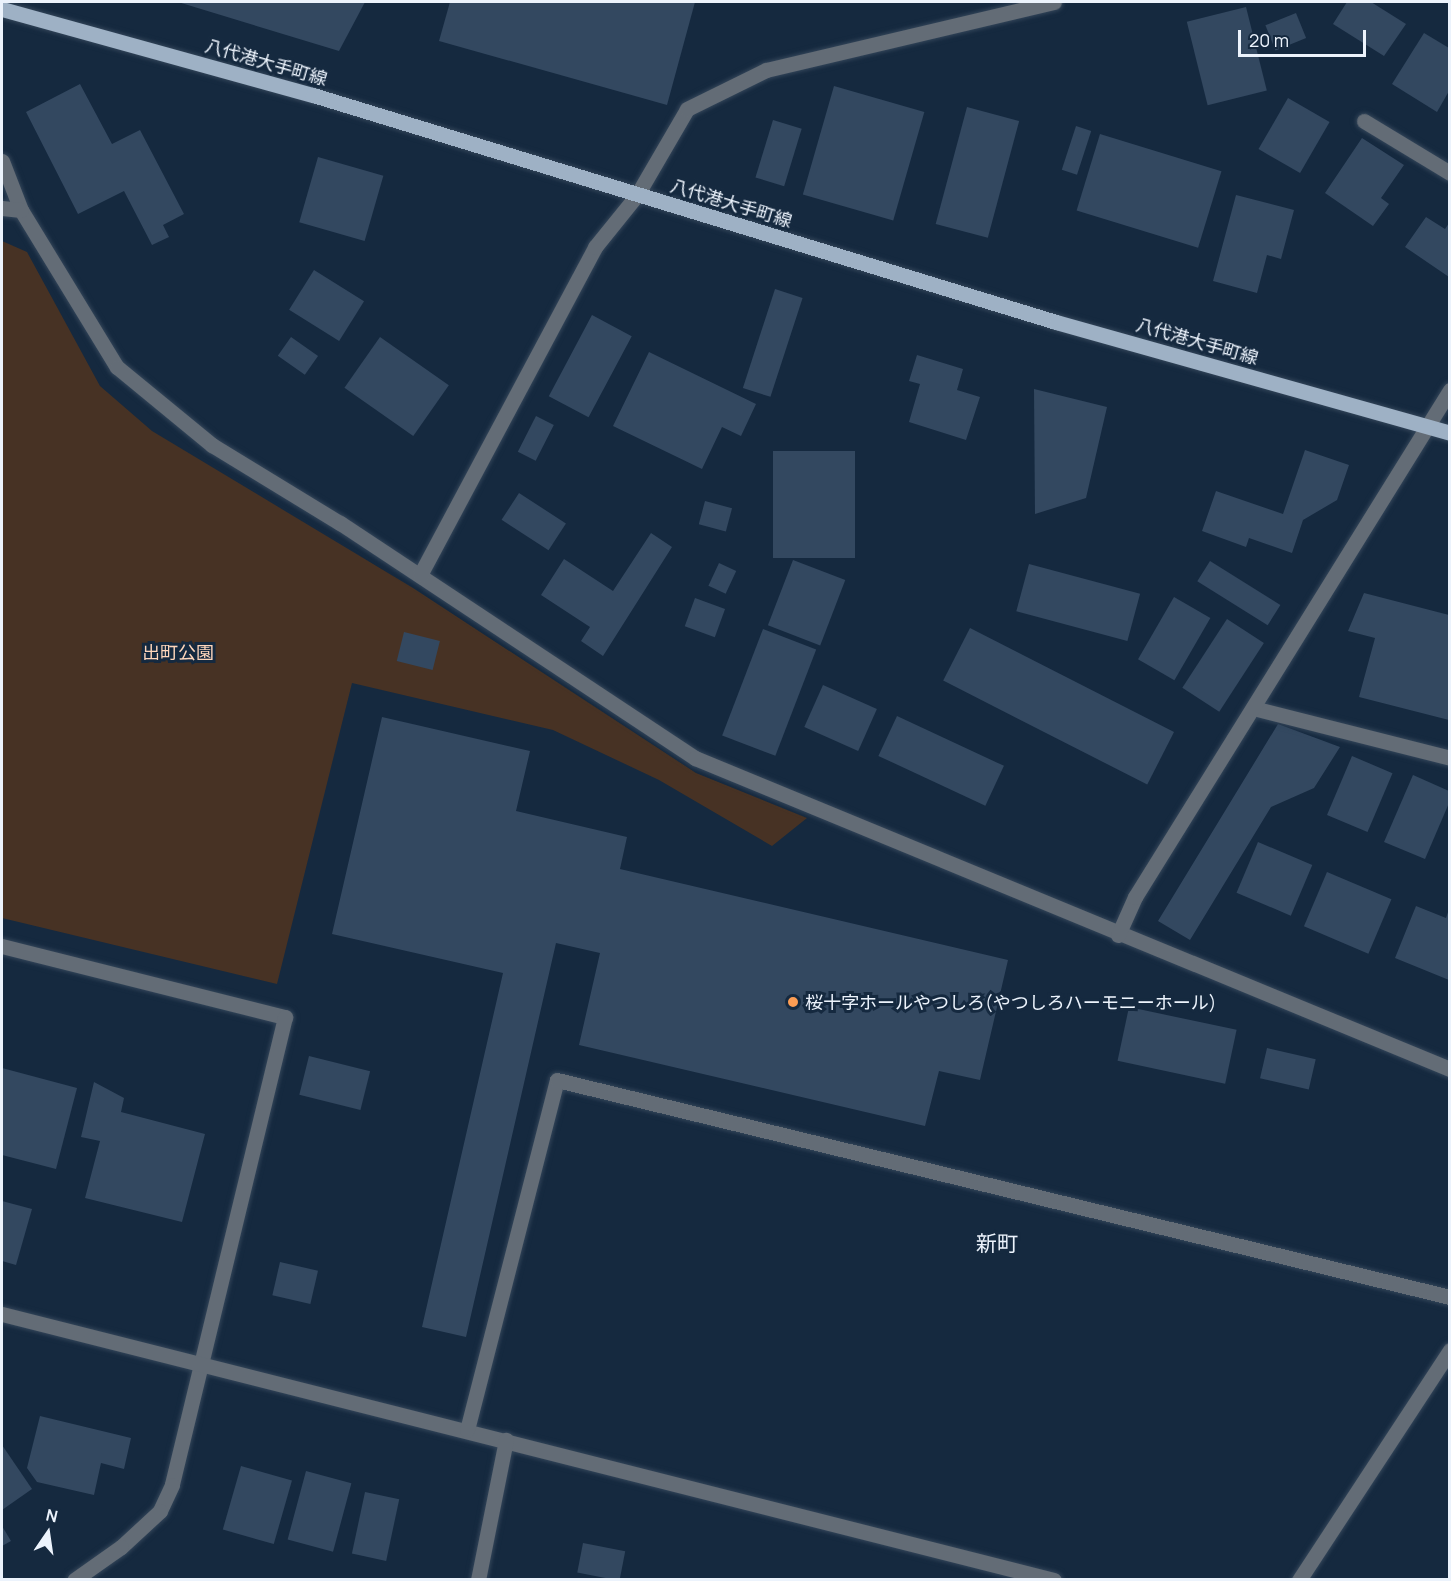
<!DOCTYPE html>
<html>
<head>
<meta charset="utf-8">
<style>
	body { margin:0 }
	#map { position:relative; width:1451px; height:1581px; overflow:hidden; background:#15293f; font-family:Manrope,"Noto Sans JP",sans-serif }
	div>[style] { position:absolute }
	.green>* { inset:0; background:#473224 }
	.building>* { inset:0; background:#334860; transform-origin:0 0 }
	.roads { filter:drop-shadow(0 0 2px #334559) drop-shadow(0 0 2px #334559) }
	.minor>* { height:15px; margin:-7.5px; padding:0 7.5px; transform-origin:7.5px; border-radius:7.5px; background:#636c76 }
	.major>* { height:15px; margin:-7.5px; padding:0 7.5px; transform-origin:7.5px; border-radius:7.5px; background:#9eb1c5 }
	.dots>* { width:16px; height:16px; translate:-50% -50%; box-sizing:border-box; border:3px solid #15293f; border-radius:50% }
	span { translate:-50% -50%; white-space:nowrap; text-align:center; line-height:1.15; -webkit-text-stroke:6px #15293f; paint-order:stroke }
	.street-label { font-size:18px; color:#ecf3fc }
	.park-label { font-size:18px; color:#fed6bb }
	.poi-label { font-size:18px; color:#ecf3fc }
	.left { translate:0 -50%; text-align:left }
	.quarter-label { font-size:21px; color:#ecf3fc }
	.frame { position:absolute; inset:0; border:3px solid #ecf3fc; pointer-events:none }
	.north { position:absolute; left:18px; top:1503px; width:60px; height:60px; -webkit-text-stroke:4px #15293f; paint-order:stroke; rotate:13deg; font-size:16px; font-weight:700; line-height:24px; text-align:center; color:#ecf3fc }
	.north::after { content:''; display:block; margin:auto; width:21px; height:27px; background:#ecf3fc; clip-path:polygon(50% 0,100% 100%,50% 72%,0 100%) }
	.scale { position:absolute; left:1238px; top:30px; width:128px; height:27px; box-sizing:border-box; border:3px solid #ecf3fc; border-top:0; padding-left:8px; font-size:18px; line-height:21px; white-space:nowrap; color:#ecf3fc; -webkit-text-stroke:4px #15293f; paint-order:stroke }
</style>
</head>
<body>
<div id="map">
	<div class="green">
		<div style="clip-path:polygon(2px 241px,27px 252px,100px 386px,152px 431px,413px 588px,696px 773px,807px 818px,772px 846px,659px 780px,553px 730px,352px 683px,277px 984px,2px 918px)"></div>
	</div>
	<div class="building">
		<div style="clip-path:polygon(178px 2px,365px 2px,339px 51px)"></div>
		<div style="clip-path:polygon(450px 2px,695px 2px,667px 105px,439px 41px)"></div>
		<div style="clip-path:polygon(1347px 2px,1371px 2px,1406px 24px,1384px 56px,1333px 24px)"></div>
		<div style="left:1246px;top:7px;width:86px;height:61px;rotate:76deg"></div>
		<div style="left:1296px;top:13px;width:27px;height:33px;rotate:68deg"></div>
		<div style="clip-path:polygon(1424px 33px,1449px 48px,1449px 91px,1437px 112px,1392px 84px)"></div>
		<div style="clip-path:polygon(80px 84px,112px 144px,140px 130px,184px 214px,163px 225px,169px 237px,152px 245px,124px 191px,78px 214px,26px 112px)"></div>
		<div style="left:834px;top:86px;width:94px;height:113px;rotate:16deg"></div>
		<div style="left:1288px;top:98px;width:48px;height:59px;rotate:30deg"></div>
		<div style="left:967px;top:107px;width:54px;height:121px;rotate:15deg"></div>
		<div style="left:773px;top:120px;width:30px;height:60px;rotate:17deg"></div>
		<div style="left:1076px;top:126px;width:16px;height:46px;rotate:18deg"></div>
		<div style="left:1100px;top:134px;width:127px;height:80px;rotate:17deg"></div>
		<div style="clip-path:polygon(1362px 138px,1404px 165px,1381px 198px,1389px 204px,1373px 226px,1325px 193px)"></div>
		<div style="left:318px;top:157px;width:68px;height:68px;rotate:16deg"></div>
		<div style="clip-path:polygon(1236px 195px,1294px 210px,1281px 259px,1267px 255px,1257px 293px,1213px 281px)"></div>
		<div style="clip-path:polygon(1426px 217px,1445px 229px,1449px 223px,1449px 277px,1405px 247px)"></div>
		<div style="left:314px;top:270px;width:59px;height:47px;rotate:32deg"></div>
		<div style="left:775px;top:289px;width:29px;height:104px;rotate:18deg"></div>
		<div style="left:592px;top:315px;width:45px;height:92px;rotate:28deg"></div>
		<div style="left:291px;top:337px;width:33px;height:23px;rotate:35deg"></div>
		<div style="left:380px;top:337px;width:84px;height:62px;rotate:35deg"></div>
		<div style="clip-path:polygon(649px 352px,756px 404px,741px 436px,722px 427px,702px 469px,613px 426px)"></div>
		<div style="clip-path:polygon(917px 355px,963px 369px,957px 390px,980px 397px,966px 440px,909px 422px,920px 384px,909px 381px)"></div>
		<div style="clip-path:polygon(1034px 389px,1107px 407px,1086px 498px,1035px 514px)"></div>
		<div style="left:536px;top:416px;width:20px;height:40px;rotate:27deg"></div>
		<div style="clip-path:polygon(1305px 450px,1349px 465px,1337px 500px,1303px 520px,1292px 553px,1249px 538px,1246px 547px,1202px 531px,1216px 491px,1283px 514px)"></div>
		<div style="left:773px;top:451px;width:82px;height:107px"></div>
		<div style="left:519px;top:493px;width:56px;height:32px;rotate:33deg"></div>
		<div style="left:705px;top:501px;width:28px;height:24px;rotate:15deg"></div>
		<div style="clip-path:polygon(651px 533px,672px 547px,603px 656px,581px 641px,590px 627px,541px 595px,564px 559px,613px 591px)"></div>
		<div style="left:793px;top:560px;width:56px;height:70px;rotate:21deg"></div>
		<div style="left:1210px;top:561px;width:83px;height:24px;rotate:32deg"></div>
		<div style="left:719px;top:563px;width:19px;height:25px;rotate:25deg"></div>
		<div style="left:1029px;top:564px;width:115px;height:49px;rotate:15deg"></div>
		<div style="clip-path:polygon(1364px 593px,1449px 615px,1449px 720px,1359px 697px,1375px 638px,1348px 631px)"></div>
		<div style="left:1174px;top:597px;width:42px;height:72px;rotate:30deg"></div>
		<div style="left:695px;top:598px;width:32px;height:30px;rotate:20deg"></div>
		<div style="left:1227px;top:619px;width:44px;height:82px;rotate:33deg"></div>
		<div style="left:970px;top:628px;width:229px;height:59px;rotate:27deg"></div>
		<div style="left:763px;top:629px;width:57px;height:114px;rotate:21deg"></div>
		<div style="left:404px;top:632px;width:37px;height:30px;rotate:14deg"></div>
		<div style="left:823px;top:685px;width:59px;height:46px;rotate:24deg"></div>
		<div style="left:897px;top:716px;width:118px;height:44px;rotate:25deg"></div>
		<div style="clip-path:polygon(382px 717px,530px 751px,516px 811px,627px 837px,620px 869px,1008px 960px,980px 1080px,939px 1071px,925px 1126px,579px 1045px,600px 953px,556px 943px,466px 1337px,422px 1327px,503px 973px,332px 934px)"></div>
		<div style="clip-path:polygon(1278px 724px,1340px 747px,1314px 788px,1271px 807px,1190px 940px,1158px 921px)"></div>
		<div style="left:1352px;top:756px;width:44px;height:64px;rotate:23deg"></div>
		<div style="clip-path:polygon(1413px 775px,1449px 791px,1449px 803px,1425px 859px,1384px 842px)"></div>
		<div style="left:1258px;top:842px;width:59px;height:55px;rotate:23deg"></div>
		<div style="left:1327px;top:872px;width:70px;height:59px;rotate:23deg"></div>
		<div style="clip-path:polygon(1416px 906px,1446px 918px,1449px 909px,1449px 980px,1395px 958px)"></div>
		<div style="left:1129px;top:1007px;width:110px;height:55px;rotate:12deg"></div>
		<div style="left:1267px;top:1048px;width:50px;height:31px;rotate:13deg"></div>
		<div style="left:309px;top:1056px;width:63px;height:40px;rotate:14deg"></div>
		<div style="clip-path:polygon(2px 1068px,77px 1088px,56px 1169px,2px 1155px)"></div>
		<div style="clip-path:polygon(94px 1082px,124px 1098px,121px 1112px,205px 1134px,182px 1222px,85px 1198px,100px 1141px,81px 1137px)"></div>
		<div style="clip-path:polygon(2px 1201px,32px 1209px,16px 1265px,2px 1261px)"></div>
		<div style="left:280px;top:1262px;width:39px;height:34px;rotate:13deg"></div>
		<div style="clip-path:polygon(40px 1416px,131px 1438px,124px 1469px,101px 1463px,94px 1495px,37px 1482px,27px 1468px)"></div>
		<div style="clip-path:polygon(2px 1445px,32px 1489px,2px 1510px)"></div>
		<div style="left:241px;top:1466px;width:53px;height:66px;rotate:16deg"></div>
		<div style="left:306px;top:1471px;width:47px;height:71px;rotate:15deg"></div>
		<div style="left:365px;top:1492px;width:35px;height:63px;rotate:12deg"></div>
		<div style="clip-path:polygon(2px 1526px,11px 1541px,2px 1546px)"></div>
		<div style="left:583px;top:1543px;width:43px;height:30px;rotate:11deg"></div>
	</div>
	<div class="roads">
		<div class="minor">
			<div style="left:1364px;top:121px;width:100px;rotate:31.2deg"></div>
			<div style="left:2px;top:161px;width:53px;rotate:68.8deg"></div>
			<div style="left:21px;top:210px;width:184px;rotate:58.6deg"></div>
			<div style="left:117px;top:367px;width:123px;rotate:39.4deg"></div>
			<div style="left:212px;top:445px;width:150px;rotate:31.4deg"></div>
			<div style="left:340px;top:523px;width:426px;rotate:33.5deg"></div>
			<div style="left:695px;top:758px;width:817px;rotate:22.39deg"></div>
			<div style="left:2px;top:208px;width:19px;rotate:6deg"></div>
			<div style="left:420px;top:575px;width:372px;rotate:-61.9deg"></div>
			<div style="left:595px;top:247px;width:67px;rotate:-51.1deg"></div>
			<div style="left:637px;top:195px;width:99px;rotate:-59.8deg"></div>
			<div style="left:687px;top:109px;width:88px;rotate:-26.3deg"></div>
			<div style="left:766px;top:70px;width:296px;rotate:-13.3deg"></div>
			<div style="left:1253px;top:708px;width:203px;rotate:14.2deg"></div>
			<div style="left:1118px;top:935px;width:42px;rotate:-65.9deg"></div>
			<div style="left:1135px;top:897px;width:597px;rotate:-58.15deg"></div>
			<div style="left:2px;top:946px;width:292px;rotate:14.1deg"></div>
			<div style="left:285px;top:1017px;width:481px;rotate:103.6deg"></div>
			<div style="left:172px;top:1485px;width:29px;rotate:115deg"></div>
			<div style="left:160px;top:1511px;width:53px;rotate:137.3deg"></div>
			<div style="left:121px;top:1547px;width:57px;rotate:144.9deg"></div>
			<div style="left:2px;top:1314px;width:1085px;rotate:14.19deg"></div>
			<div style="left:467px;top:1430px;width:361px;rotate:-75.6deg"></div>
			<div style="left:557px;top:1080px;width:919px;rotate:13.66deg"></div>
			<div style="left:478px;top:1580px;width:143px;rotate:-78.7deg"></div>
			<div style="left:1299px;top:1580px;width:275px;rotate:-56.7deg"></div>
		</div>
		<div class="major">
			<div style="left:2px;top:9px;width:323px;rotate:15.5deg"></div>
			<div style="left:313px;top:95px;width:777px;rotate:16.99deg"></div>
			<div style="left:1056px;top:322px;width:409px;rotate:15.7deg"></div>
		</div>
	</div>
	<div class="dots">
		<div style="left:793px;top:1002px;background:#fc9d54"></div>
	</div>
	<div class="street-label">
		<span style="left:266px;top:62px;rotate:16deg">八代港大手町線</span>
		<span style="left:731px;top:203px;rotate:17deg">八代港大手町線</span>
		<span style="left:1197px;top:341px;rotate:16deg">八代港大手町線</span>
	</div>
	<div class="park-label">
		<span style="left:178px;top:652px">出町公園</span>
	</div>
	<div class="poi-label">
		<span class="left" style="left:805px;top:1002px">桜十字ホールやつしろ(やつしろハーモニーホール)</span>
	</div>
	<div class="quarter-label">
		<span style="left:997px;top:1243px">新町</span>
	</div>
	<div class="frame"></div>
	<div class="north">N</div>
	<div class="scale">20 m</div>
</div>
</body>
</html>
